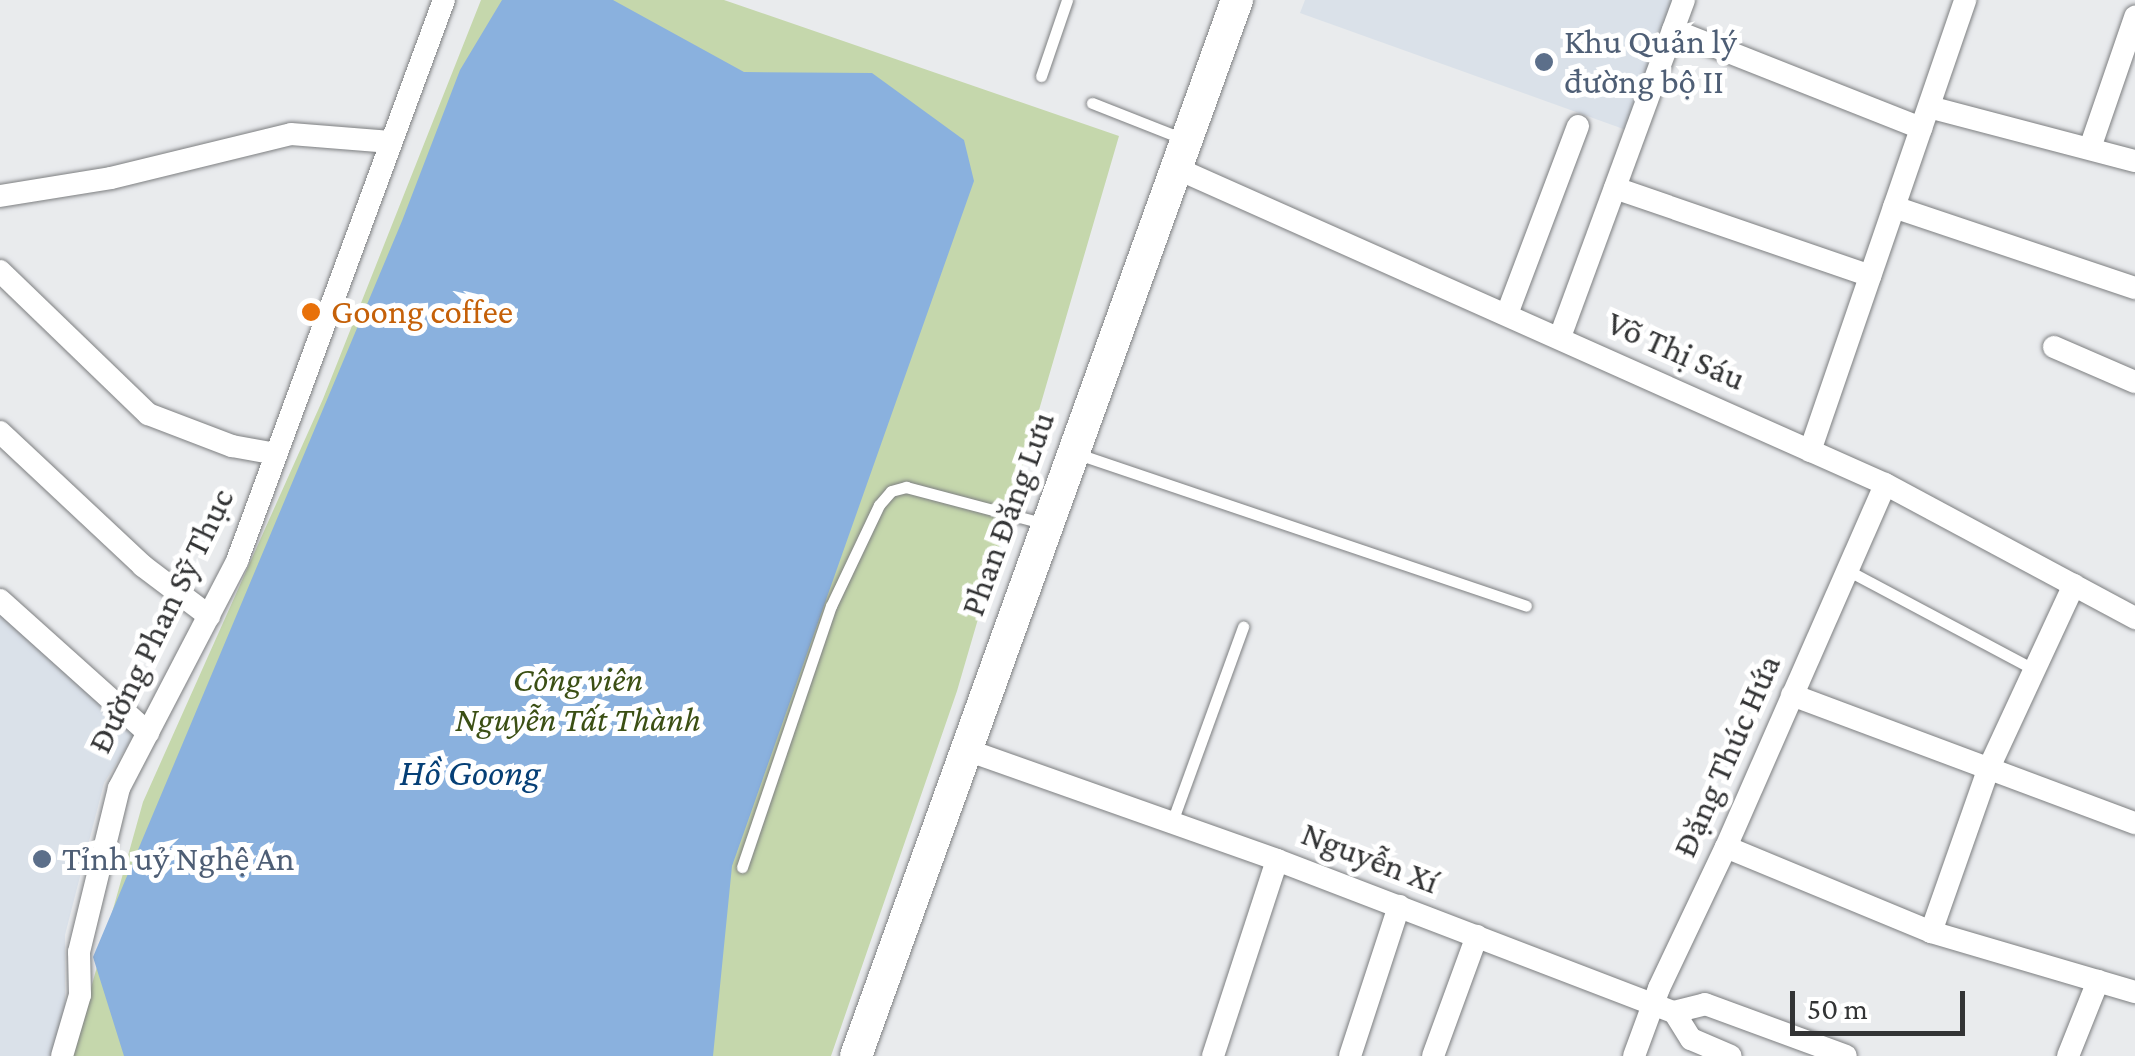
<!DOCTYPE html>
<html>
<head>
<meta charset="utf-8">
<style>
	body { margin:0 }
	#map { position:relative; width:2135px; height:1056px; overflow:hidden; background:#e9ebed; font-family:"Crimson Pro",serif }
	div>[style] { position:absolute }
	.built>* { inset:0; background:#dae1e9 }
	.green>* { inset:0; background:#c5d7ac }
	.water>* { inset:0; background:#8ab1de }
	.roads { filter:drop-shadow(0 0 2px #7d7f81) drop-shadow(0 0 2px #7d7f81) }
	.lane>* { height:11px; margin:-5.5px; padding:0 5.5px; transform-origin:5.5px; border-radius:5.5px; background:#fff }
	.street>* { height:22px; margin:-11px; padding:0 11px; transform-origin:11px; border-radius:11px; background:#fff }
	.secondary>* { height:32px; margin:-16px; padding:0 16px; transform-origin:16px; border-radius:16px; background:#fff }
	.dots>* { width:28px; height:28px; translate:-50% -50%; box-sizing:border-box; border:5px solid #fff; border-radius:50% }
	span { translate:-50% -50%; white-space:nowrap; text-align:center; line-height:1.15; -webkit-text-stroke:10px #fff; paint-order:stroke }
	.service-label { font-size:35px; color:#4e5e75 }
	.left { translate:0 -50%; text-align:left }
	.food-label { font-size:35px; color:#c56008 }
	.street-label { font-size:35px; color:#333435 }
	.park-label { font-size:35px; color:#3b4f14; font-style:italic }
	.water-label { font-size:38px; color:#053f76; font-style:italic }
	.scale { position:absolute; left:1790px; top:991px; width:175px; height:45px; box-sizing:border-box; border:5px solid #333435; border-top:0; padding-left:12px; font-size:30px; line-height:35px; white-space:nowrap; color:#333435; -webkit-text-stroke:8px #fff; paint-order:stroke }
</style>
</head>
<body>
<div id="map">
	<div class="built">
		<div style="clip-path:polygon(1305px 0,1676px 0,1629px 131px,1300px 13px)"></div>
		<div style="clip-path:polygon(0 607px,136px 732px,104px 783px,65px 935px,65px 1027px,58px 1047px,49px 1056px,0 1056px)"></div>
	</div>
	<div class="green">
		<div style="clip-path:polygon(481px 0,724px 0,1119px 136px,957px 691px,831px 1056px,72px 1056px,143px 802px,323px 399px)"></div>
	</div>
	<div class="water">
		<div style="clip-path:polygon(502px 0,613px 0,744px 72px,872px 73px,964px 140px,974px 181px,732px 866px,713px 1056px,124px 1056px,93px 957px,402px 221px,460px 70px)"></div>
	</div>
	<div class="roads">
		<div class="lane">
			<div style="left:1041px;top:76px;width:80px;rotate:-71.1deg"></div>
			<div style="left:1092px;top:103px;width:96px;rotate:21.5deg"></div>
			<div style="left:1075px;top:453px;width:476px;rotate:18.7deg"></div>
			<div style="left:1847px;top:570px;width:213px;rotate:28deg"></div>
			<div style="left:1172px;top:822px;width:208px;rotate:-70deg"></div>
			<div style="left:742px;top:867px;width:276px;rotate:-71.2deg"></div>
			<div style="left:831px;top:606px;width:112px;rotate:-64.6deg"></div>
			<div style="left:879px;top:505px;width:18px;rotate:-49deg"></div>
			<div style="left:891px;top:491px;width:16px;rotate:-15deg"></div>
			<div style="left:906px;top:487px;width:145px;rotate:14.8deg"></div>
		</div>
		<div class="street">
			<div style="left:1673px;top:30px;width:267px;rotate:21.6deg"></div>
			<div style="left:1929px;top:107px;width:213px;rotate:14.7deg"></div>
			<div style="left:2090px;top:148px;width:139px;rotate:-71deg"></div>
			<div style="left:1178px;top:169px;width:774px;rotate:24.02deg"></div>
			<div style="left:1885px;top:484px;width:284px;rotate:28.2deg"></div>
			<div style="left:1615px;top:188px;width:270px;rotate:19deg"></div>
			<div style="left:0;top:196px;width:112px;rotate:-9.2deg"></div>
			<div style="left:111px;top:178px;width:185px;rotate:-13.7deg"></div>
			<div style="left:291px;top:134px;width:100px;rotate:4.6deg"></div>
			<div style="left:1894px;top:207px;width:254px;rotate:18.6deg"></div>
			<div style="left:0;top:271px;width:206px;rotate:44deg"></div>
			<div style="left:148px;top:414px;width:90px;rotate:20.9deg"></div>
			<div style="left:232px;top:446px;width:45px;rotate:10.3deg"></div>
			<div style="left:1507px;top:314px;width:201px;rotate:-69.3deg"></div>
			<div style="left:1560px;top:337px;width:359px;rotate:-69.8deg"></div>
			<div style="left:2054px;top:347px;width:88px;rotate:23.4deg"></div>
			<div style="left:0;top:432px;width:196px;rotate:43.1deg"></div>
			<div style="left:143px;top:566px;width:83px;rotate:37.1deg"></div>
			<div style="left:1810px;top:451px;width:477px;rotate:-71deg"></div>
			<div style="left:0;top:600px;width:199px;rotate:41.9deg"></div>
			<div style="left:1792px;top:695px;width:366px;rotate:20.5deg"></div>
			<div style="left:967px;top:750px;width:329px;rotate:19.5deg"></div>
			<div style="left:1277px;top:860px;width:425px;rotate:21deg"></div>
			<div style="left:1674px;top:1012px;width:32px;rotate:58deg"></div>
			<div style="left:1691px;top:1039px;width:43px;rotate:23deg"></div>
			<div style="left:1726px;top:847px;width:222px;rotate:22.5deg"></div>
			<div style="left:1931px;top:932px;width:213px;rotate:16.4deg"></div>
			<div style="left:1931px;top:932px;width:172px;rotate:-70.6deg"></div>
			<div style="left:1988px;top:770px;width:204px;rotate:-65.1deg"></div>
			<div style="left:1674px;top:1012px;width:32px;rotate:-14deg"></div>
			<div style="left:1705px;top:1004px;width:150px;rotate:20.2deg"></div>
			<div style="left:62px;top:1056px;width:64px;rotate:-73.6deg"></div>
			<div style="left:80px;top:995px;width:43px;rotate:-91.3deg"></div>
			<div style="left:79px;top:952px;width:169px;rotate:-76.3deg"></div>
			<div style="left:119px;top:788px;width:256px;rotate:-62.5deg"></div>
			<div style="left:237px;top:561px;width:598px;rotate:-69.75deg"></div>
			<div style="left:1213px;top:1056px;width:206px;rotate:-71.9deg"></div>
			<div style="left:1350px;top:1056px;width:158px;rotate:-71.9deg"></div>
			<div style="left:1433px;top:1056px;width:128px;rotate:-69.9deg"></div>
			<div style="left:1634px;top:1056px;width:72px;rotate:-69.8deg"></div>
			<div style="left:1659px;top:988px;width:156px;rotate:-64.6deg"></div>
			<div style="left:1726px;top:847px;width:396px;rotate:-66.3deg"></div>
			<div style="left:2068px;top:1056px;width:81px;rotate:-68.2deg"></div>
		</div>
		<div class="secondary">
			<div style="left:856px;top:1056px;width:1123px;rotate:-70.16deg"></div>
		</div>
	</div>
	<div class="dots">
		<div style="left:1544px;top:62px;background:#5c6f8a"></div>
		<div style="left:311px;top:312px;background:#e8710a"></div>
		<div style="left:42px;top:859px;background:#5c6f8a"></div>
	</div>
	<div class="service-label">
		<span class="left" style="left:1564px;top:62px">Khu Quản lý<br>đường bộ II</span>
		<span class="left" style="left:62px;top:859px">Tỉnh uỷ Nghệ An</span>
	</div>
	<div class="food-label">
		<span class="left" style="left:331px;top:312px">Goong coffee</span>
	</div>
	<div class="street-label">
		<span style="left:1676px;top:351px;rotate:24deg">Võ Thị Sáu</span>
		<span style="left:1008px;top:514px;rotate:-70deg">Phan Đăng Lưu</span>
		<span style="left:161px;top:621px;rotate:-64deg">Đường Phan Sỹ Thục</span>
		<span style="left:1727px;top:756px;rotate:-66deg">Đặng Thúc Hứa</span>
		<span style="left:1370px;top:858px;rotate:21deg">Nguyễn Xí</span>
	</div>
	<div class="park-label">
		<span style="left:578px;top:700px">Công viên<br>Nguyễn Tất Thành</span>
	</div>
	<div class="water-label">
		<span style="left:470px;top:773px">Hồ Goong</span>
	</div>
	<div class="scale">50 m</div>
</div>
</body>
</html>
